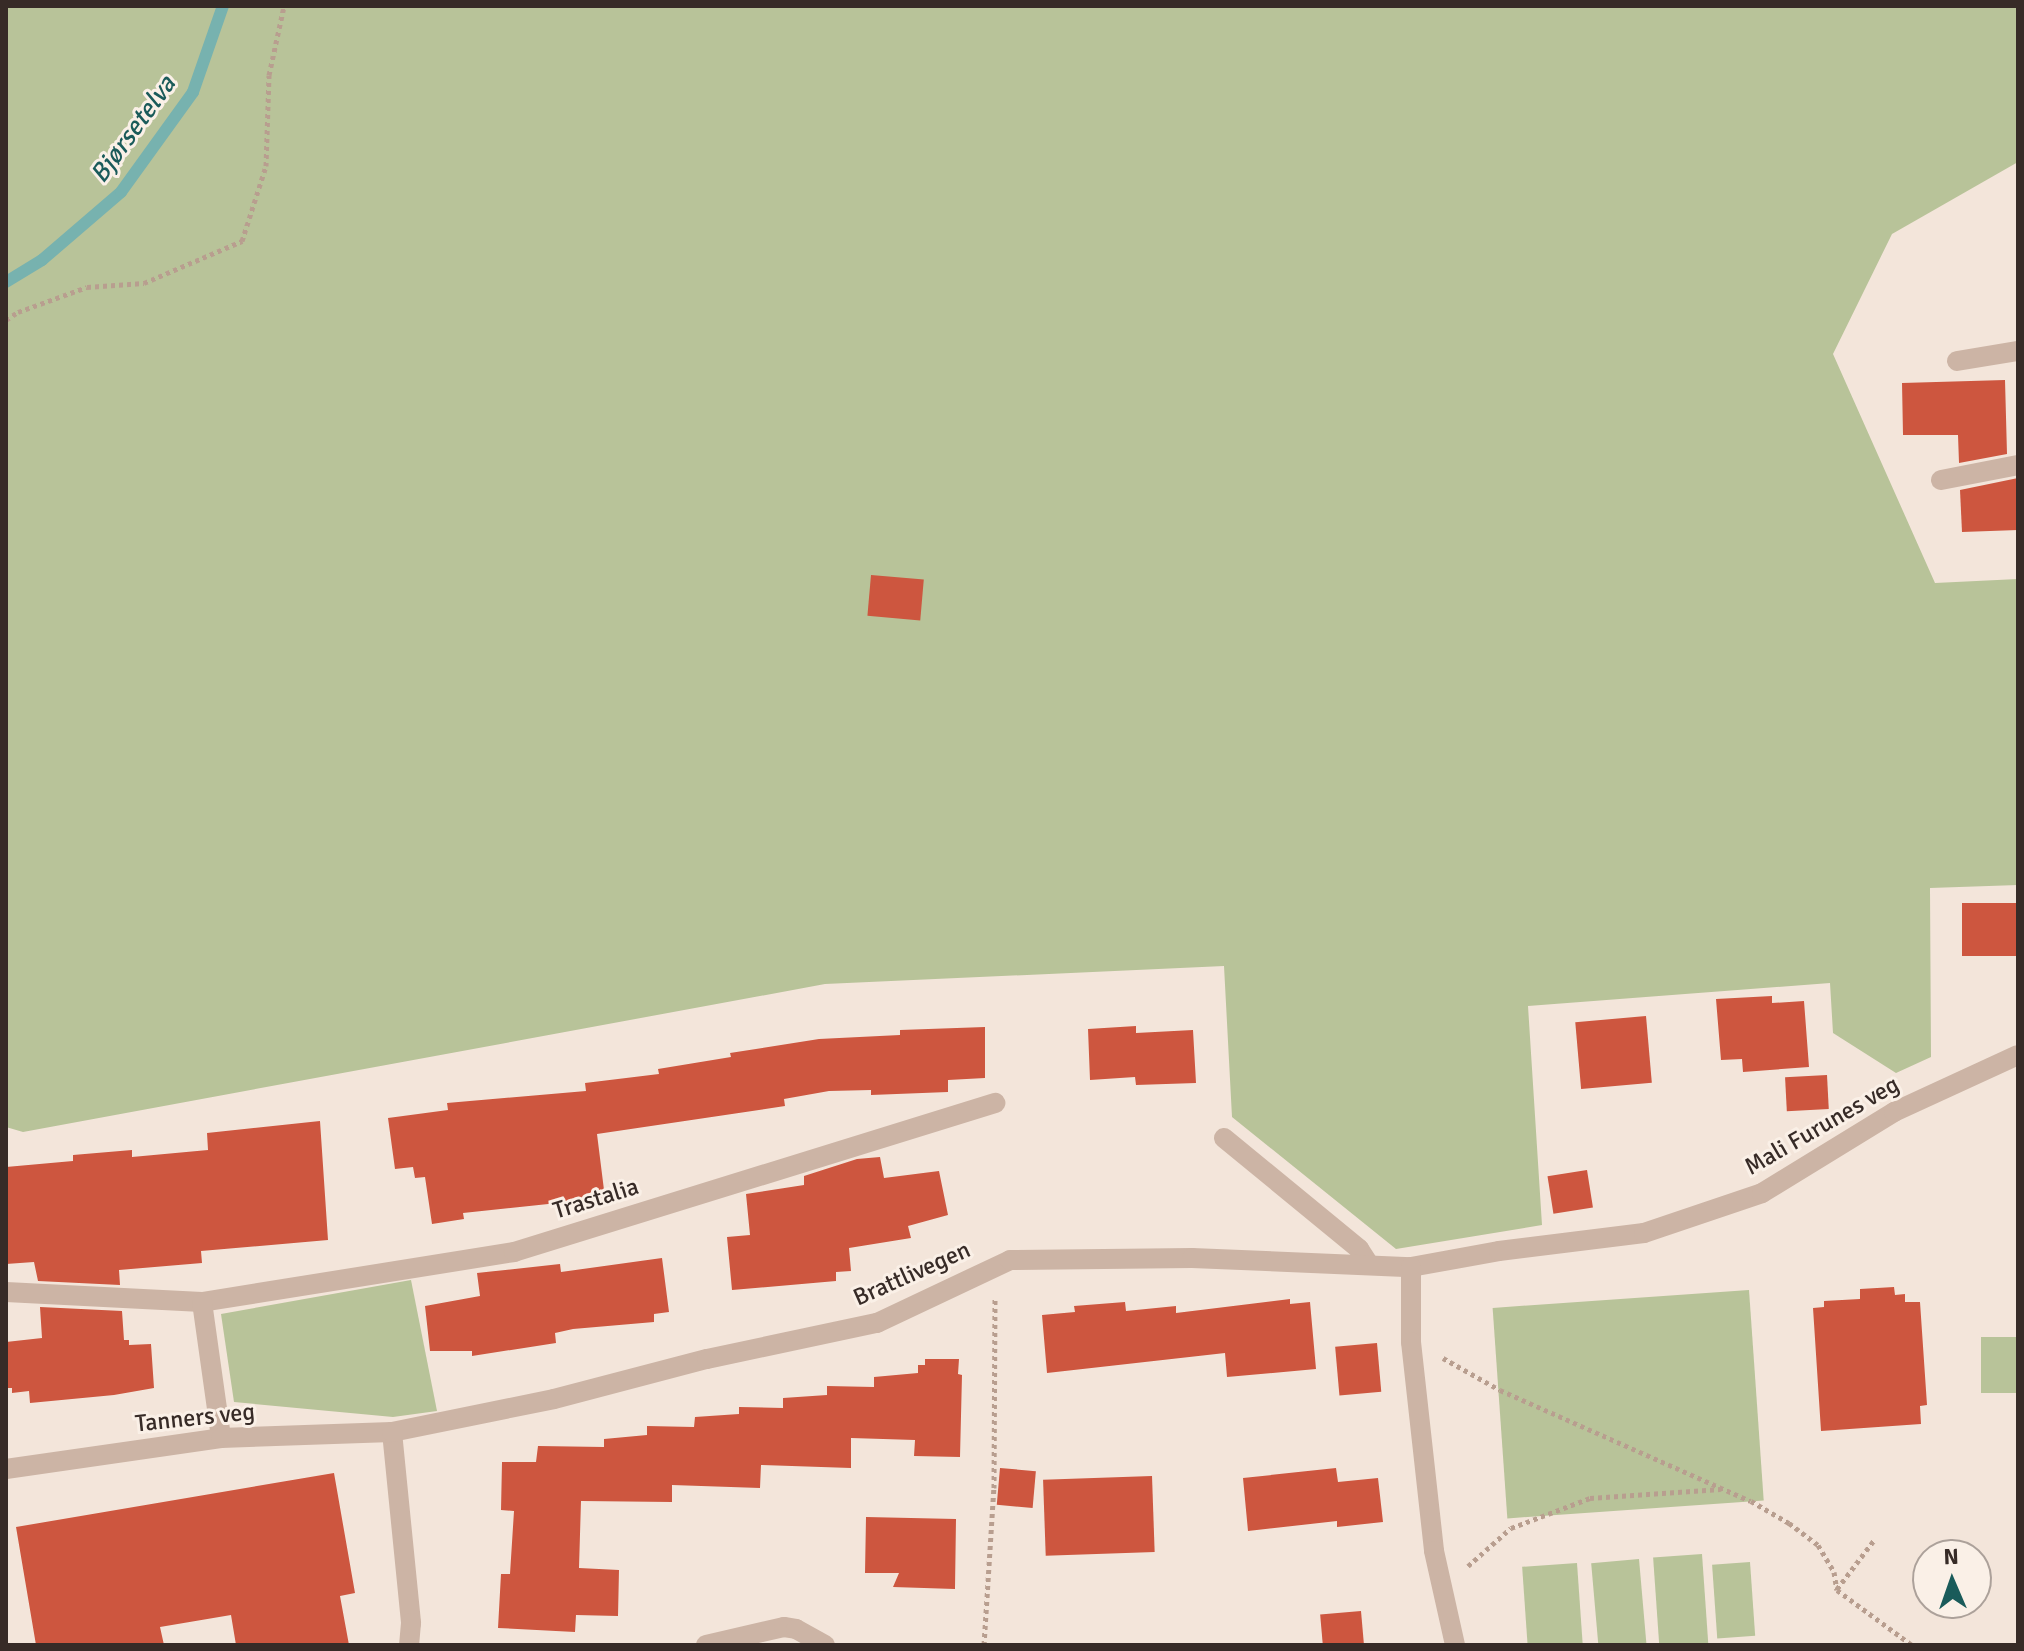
<!DOCTYPE html>
<html>
<head>
<meta charset="utf-8">
<style>
	body { margin:0 }
	#map { position:relative; width:2024px; height:1651px; overflow:hidden; background:#f3e5da; font-family:Signika,sans-serif }
	div>[style] { position:absolute }
	.green>* { inset:0; background:#b8c399; transform-origin:0 0 }
	.stream>* { height:12px; margin:-6px; padding:0 6px; transform-origin:6px; border-radius:6px; background:#77b2af }
	.building>* { inset:0; background:#cd563f; transform-origin:0 0 }
	.path>* { height:5px; margin-top:-2.5px; transform-origin:0; background:repeating-linear-gradient(90deg,#b89e8f 0 4px,transparent 0 8px) }
	.lane>* { height:20px; margin:-10px; padding:0 10px; transform-origin:10px; border-radius:10px; background:#ccb4a5 }
	.street>* { height:20px; margin:-10px; padding:0 10px; transform-origin:10px; border-radius:10px; background:#ccb4a5 }
	span { translate:-50% -50%; white-space:nowrap; text-align:center; line-height:1.15; -webkit-text-stroke:6px #faf0e7; paint-order:stroke }
	.street-label { font-size:24px; color:#372b27 }
	.water-label { font-size:26px; color:#1a5b5a; font-style:italic }
	.frame { position:absolute; inset:0; border:8px solid #372b27; pointer-events:none }
	.north { position:absolute; left:1912px; top:1539px; width:80px; height:80px; box-sizing:border-box; background:#faf0e7; border:2px solid #aca19a; border-radius:50%; rotate:358deg; font-size:22px; font-weight:700; line-height:32px; text-align:center; color:#372b27 }
	.north::after { content:''; display:block; margin:auto; width:28px; height:36px; background:#1a5b5a; clip-path:polygon(50% 0,100% 100%,50% 72%,0 100%) }
</style>
</head>
<body>
<div id="map">
	<div class="green">
		<div style="clip-path:polygon(6px 6px,2018px 6px,2018px 162px,1892px 234px,1833px 354px,1935px 583px,2018px 579px,2018px 885px,1930px 888px,1931px 1057px,1896px 1073px,1833px 1033px,1830px 983px,1528px 1006px,1542px 1225px,1396px 1249px,1232px 1117px,1224px 966px,825px 984px,23px 1132px,6px 1127px)"></div>
		<div style="clip-path:polygon(411px 1280px,437px 1411px,393px 1417px,234px 1402px,221px 1314px)"></div>
		<div style="left:1749px;top:1290px;width:211px;height:257px;rotate:86deg"></div>
		<div style="left:2018px;top:1337px;width:56px;height:37px;rotate:90deg"></div>
		<div style="left:1702px;top:1554px;width:91px;height:49px;rotate:86deg"></div>
		<div style="left:1639px;top:1559px;width:86px;height:48px;rotate:85deg"></div>
		<div style="left:1750px;top:1562px;width:74px;height:38px;rotate:86deg"></div>
		<div style="left:1577px;top:1563px;width:82px;height:55px;rotate:86deg"></div>
	</div>
	<div class="stream">
		<div style="left:6px;top:282px;width:42px;rotate:-31.4deg"></div>
		<div style="left:42px;top:260px;width:104px;rotate:-40.7deg"></div>
		<div style="left:121px;top:192px;width:123px;rotate:-54.2deg"></div>
		<div style="left:193px;top:92px;width:91px;rotate:-70.8deg"></div>
	</div>
	<div class="building">
		<div style="clip-path:polygon(2005px 380px,2007px 454px,1959px 463px,1958px 435px,1903px 435px,1902px 383px)"></div>
		<div style="clip-path:polygon(2018px 478px,2018px 530px,1962px 532px,1960px 490px)"></div>
		<div style="left:871px;top:575px;width:53px;height:41px;rotate:5deg"></div>
		<div style="left:2018px;top:903px;width:53px;height:56px;rotate:90deg"></div>
		<div style="clip-path:polygon(1772px 996px,1772px 1003px,1804px 1001px,1809px 1067px,1743px 1072px,1742px 1059px,1721px 1060px,1716px 999px)"></div>
		<div style="left:1646px;top:1016px;width:67px;height:71px;rotate:85deg"></div>
		<div style="clip-path:polygon(1136px 1026px,1136px 1033px,1193px 1030px,1196px 1083px,1136px 1085px,1135px 1077px,1090px 1080px,1088px 1029px)"></div>
		<div style="clip-path:polygon(985px 1027px,985px 1078px,948px 1080px,948px 1092px,871px 1095px,871px 1090px,829px 1091px,784px 1099px,785px 1106px,597px 1134px,605px 1198px,463px 1213px,464px 1219px,432px 1224px,425px 1177px,415px 1178px,413px 1167px,395px 1169px,388px 1118px,448px 1110px,447px 1103px,586px 1091px,585px 1083px,659px 1074px,658px 1069px,731px 1057px,730px 1053px,819px 1039px,900px 1035px,900px 1030px)"></div>
		<div style="left:1827px;top:1075px;width:34px;height:42px;rotate:87deg"></div>
		<div style="clip-path:polygon(320px 1121px,328px 1240px,201px 1251px,202px 1263px,119px 1270px,120px 1285px,38px 1281px,34px 1262px,6px 1264px,6px 1167px,73px 1161px,73px 1155px,132px 1150px,132px 1157px,208px 1150px,207px 1133px)"></div>
		<div style="clip-path:polygon(880px 1157px,884px 1178px,939px 1171px,948px 1215px,908px 1226px,911px 1238px,849px 1248px,851px 1271px,836px 1272px,836px 1281px,732px 1290px,727px 1237px,750px 1235px,746px 1194px,804px 1185px,804px 1176px,857px 1159px)"></div>
		<div style="left:1587px;top:1170px;width:38px;height:40px;rotate:81deg"></div>
		<div style="clip-path:polygon(662px 1258px,669px 1312px,654px 1314px,654px 1322px,573px 1329px,555px 1333px,556px 1343px,472px 1356px,472px 1351px,430px 1351px,425px 1306px,480px 1296px,477px 1273px,560px 1264px,561px 1272px)"></div>
		<div style="clip-path:polygon(1894px 1287px,1895px 1295px,1905px 1294px,1905px 1302px,1920px 1302px,1927px 1405px,1920px 1406px,1921px 1424px,1821px 1431px,1813px 1308px,1824px 1307px,1824px 1301px,1860px 1299px,1860px 1289px)"></div>
		<div style="clip-path:polygon(1290px 1299px,1290px 1304px,1310px 1302px,1316px 1369px,1227px 1377px,1225px 1353px,1047px 1373px,1042px 1315px,1075px 1312px,1074px 1306px,1125px 1302px,1126px 1311px,1176px 1306px,1176px 1313px)"></div>
		<div style="clip-path:polygon(40px 1307px,122px 1311px,124px 1340px,129px 1340px,129px 1345px,151px 1344px,154px 1388px,114px 1395px,30px 1403px,29px 1391px,12px 1393px,12px 1388px,6px 1388px,6px 1342px,42px 1338px)"></div>
		<div style="left:1377px;top:1343px;width:49px;height:42px;rotate:85deg"></div>
		<div style="clip-path:polygon(925px 1359px,959px 1359px,958px 1374px,962px 1375px,960px 1457px,914px 1456px,915px 1440px,851px 1438px,851px 1468px,761px 1465px,760px 1488px,672px 1485px,672px 1502px,581px 1501px,579px 1568px,619px 1570px,618px 1616px,576px 1615px,575px 1632px,498px 1628px,501px 1574px,510px 1574px,514px 1511px,501px 1510px,502px 1462px,536px 1462px,538px 1446px,604px 1447px,604px 1439px,647px 1435px,647px 1426px,694px 1427px,695px 1417px,739px 1414px,739px 1407px,783px 1408px,783px 1398px,827px 1395px,827px 1386px,874px 1387px,874px 1377px,918px 1373px,918px 1365px,925px 1365px)"></div>
		<div style="left:1000px;top:1468px;width:36px;height:37px;rotate:5deg"></div>
		<div style="clip-path:polygon(1336px 1468px,1338px 1482px,1378px 1478px,1383px 1522px,1337px 1527px,1337px 1521px,1248px 1531px,1243px 1478px)"></div>
		<div style="clip-path:polygon(334px 1473px,355px 1593px,340px 1596px,349px 1645px,236px 1645px,231px 1615px,160px 1627px,164px 1645px,36px 1645px,16px 1527px)"></div>
		<div style="left:1152px;top:1476px;width:76px;height:109px;rotate:88deg"></div>
		<div style="clip-path:polygon(866px 1517px,956px 1519px,955px 1589px,893px 1587px,899px 1573px,865px 1573px)"></div>
		<div style="left:1361px;top:1611px;width:34px;height:41px;rotate:85deg"></div>
	</div>
	<div class="path">
		<div style="left:6px;top:320px;width:14px;rotate:-34deg"></div>
		<div style="left:18px;top:312px;width:73px;rotate:-19.9deg"></div>
		<div style="left:87px;top:287px;width:57px;rotate:-4deg"></div>
		<div style="left:144px;top:283px;width:107px;rotate:-23.2deg"></div>
		<div style="left:242px;top:241px;width:79px;rotate:-72.3deg"></div>
		<div style="left:266px;top:166px;width:91px;rotate:-88.1deg"></div>
		<div style="left:269px;top:75px;width:71px;rotate:-77.7deg"></div>
		<div style="left:1443px;top:1358px;width:65px;rotate:29.3deg"></div>
		<div style="left:1500px;top:1390px;width:274px;rotate:23.9deg"></div>
		<div style="left:1751px;top:1501px;width:44px;rotate:30.1deg"></div>
		<div style="left:1789px;top:1523px;width:36px;rotate:37deg"></div>
		<div style="left:1818px;top:1545px;width:31px;rotate:59deg"></div>
		<div style="left:1834px;top:1572px;width:18px;rotate:81deg"></div>
		<div style="left:1837px;top:1590px;width:93px;rotate:36.3deg"></div>
		<div style="left:1468px;top:1566px;width:57px;rotate:-41.5deg"></div>
		<div style="left:1511px;top:1528px;width:85px;rotate:-20.8deg"></div>
		<div style="left:1590px;top:1498px;width:131px;rotate:-3.9deg"></div>
		<div style="left:1837px;top:1589px;width:63px;rotate:-52.8deg"></div>
		<div style="left:984px;top:1645px;width:157px;rotate:-86.4deg"></div>
		<div style="left:994px;top:1488px;width:189px;rotate:-89.7deg"></div>
	</div>
	<div class="lane">
		<div style="left:1224px;top:1138px;width:175px;rotate:39.4deg"></div>
		<div style="left:1359px;top:1249px;width:17px;rotate:57deg"></div>
		<div style="left:706px;top:1645px;width:80px;rotate:-13deg"></div>
		<div style="left:784px;top:1627px;width:12px;rotate:9deg"></div>
		<div style="left:796px;top:1629px;width:33px;rotate:29deg"></div>
	</div>
	<div class="street">
		<div style="left:1957px;top:361px;width:62px;rotate:-9.3deg"></div>
		<div style="left:1941px;top:480px;width:78px;rotate:-11deg"></div>
		<div style="left:1411px;top:1267px;width:89px;rotate:-10.3deg"></div>
		<div style="left:1499px;top:1251px;width:146px;rotate:-7.1deg"></div>
		<div style="left:1644px;top:1233px;width:125px;rotate:-18.7deg"></div>
		<div style="left:1762px;top:1193px;width:155px;rotate:-31.5deg"></div>
		<div style="left:1894px;top:1112px;width:136px;rotate:-24.7deg"></div>
		<div style="left:6px;top:1292px;width:196px;rotate:2.9deg"></div>
		<div style="left:202px;top:1302px;width:316px;rotate:-9.1deg"></div>
		<div style="left:514px;top:1252px;width:504px;rotate:-17.21deg"></div>
		<div style="left:202px;top:1302px;width:137px;rotate:82deg"></div>
		<div style="left:392px;top:1432px;width:192px;rotate:84.3deg"></div>
		<div style="left:411px;top:1623px;width:22px;rotate:95deg"></div>
		<div style="left:6px;top:1469px;width:217px;rotate:-8.2deg"></div>
		<div style="left:221px;top:1438px;width:171px;rotate:-2deg"></div>
		<div style="left:392px;top:1432px;width:165px;rotate:-11.5deg"></div>
		<div style="left:554px;top:1399px;width:158px;rotate:-14.7deg"></div>
		<div style="left:707px;top:1359px;width:174px;rotate:-12deg"></div>
		<div style="left:877px;top:1323px;width:147px;rotate:-25.3deg"></div>
		<div style="left:1010px;top:1260px;width:182px;rotate:-0.6deg"></div>
		<div style="left:1192px;top:1258px;width:219px;rotate:2.4deg"></div>
		<div style="left:1411px;top:1267px;width:75px;rotate:90deg"></div>
		<div style="left:1411px;top:1342px;width:210px;rotate:83.7deg"></div>
		<div style="left:1434px;top:1551px;width:96px;rotate:77.4deg"></div>
	</div>
	<div class="street-label">
		<span style="left:1822px;top:1126px;rotate:-30deg">Mali Furunes veg</span>
		<span style="left:596px;top:1199px;rotate:-17deg">Trastalia</span>
		<span style="left:912px;top:1274px;rotate:-24deg">Brattlivegen</span>
		<span style="left:195px;top:1418px;rotate:-6deg">Tanners veg</span>
	</div>
	<div class="water-label">
		<span style="left:134px;top:130px;rotate:-54deg">Bjørsetelva</span>
	</div>
	<div class="frame"></div>
	<div class="north">N</div>
</div>
</body>
</html>
